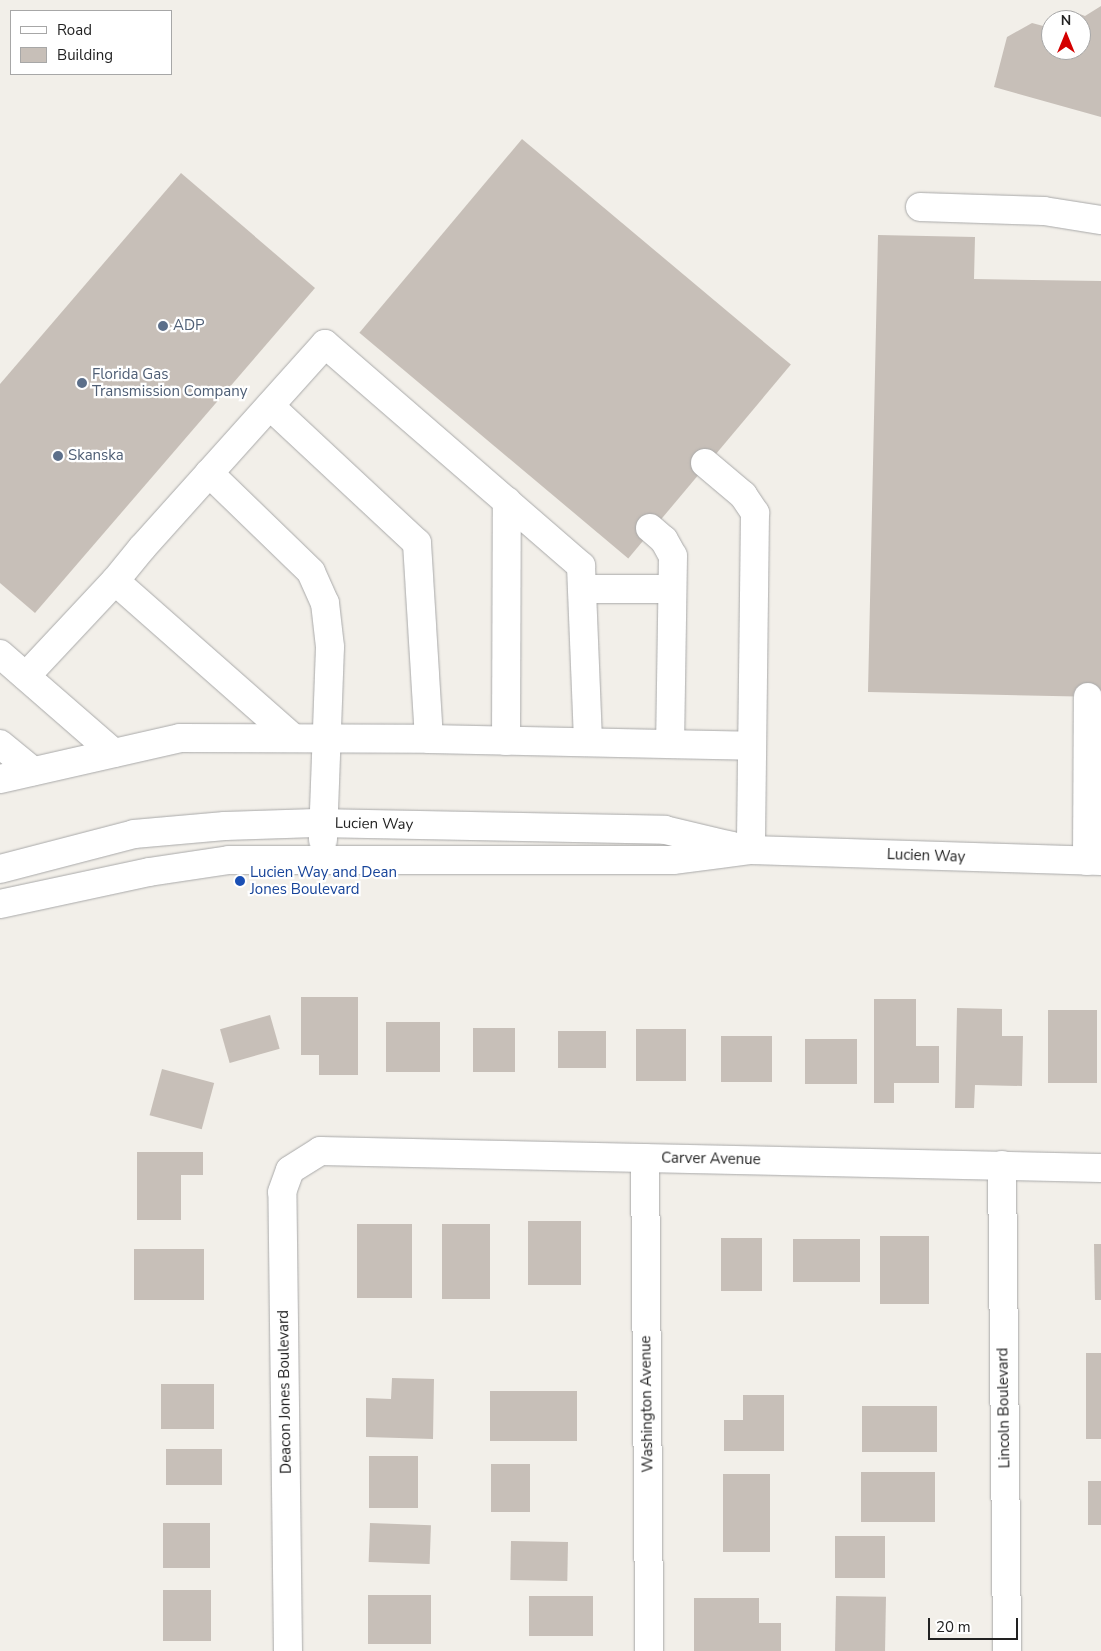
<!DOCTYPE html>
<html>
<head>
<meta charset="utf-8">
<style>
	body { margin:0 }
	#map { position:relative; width:1101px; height:1651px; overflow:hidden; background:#f2efe9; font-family:"Nunito Sans",sans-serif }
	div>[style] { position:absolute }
	.building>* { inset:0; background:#c7bfb8; transform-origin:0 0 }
	.roads { filter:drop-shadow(0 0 1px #a9a9a9) drop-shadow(0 0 1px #a9a9a9) }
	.minor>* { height:28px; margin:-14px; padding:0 14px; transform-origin:14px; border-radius:14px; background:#fff }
	.dots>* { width:14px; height:14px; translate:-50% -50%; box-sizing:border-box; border:2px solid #fff; border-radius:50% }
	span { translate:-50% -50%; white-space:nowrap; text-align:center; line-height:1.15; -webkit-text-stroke:4.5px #fff; paint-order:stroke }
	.service-label { font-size:15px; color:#4e5e75 }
	.left { translate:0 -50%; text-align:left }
	.street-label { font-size:15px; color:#222 }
	.transit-label { font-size:15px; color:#164399 }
	.legend { position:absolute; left:10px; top:10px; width:162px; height:65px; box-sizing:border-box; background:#fff; border:1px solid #a7a7a7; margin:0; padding:6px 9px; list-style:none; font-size:15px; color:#222 }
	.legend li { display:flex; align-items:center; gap:10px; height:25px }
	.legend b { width:25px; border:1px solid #a7a7a7 }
	.north { position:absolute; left:1041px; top:10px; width:50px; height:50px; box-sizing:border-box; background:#fff; border:1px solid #a7a7a7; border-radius:50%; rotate:0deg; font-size:14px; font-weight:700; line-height:20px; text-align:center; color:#222 }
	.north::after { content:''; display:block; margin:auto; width:18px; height:22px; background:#d40000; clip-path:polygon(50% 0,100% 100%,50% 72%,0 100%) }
	.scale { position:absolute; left:928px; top:1618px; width:90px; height:22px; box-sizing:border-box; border:2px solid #222; border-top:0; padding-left:6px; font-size:15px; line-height:18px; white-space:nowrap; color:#222; -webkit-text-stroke:4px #fff; paint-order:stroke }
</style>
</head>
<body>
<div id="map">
	<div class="building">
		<div style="clip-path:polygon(1101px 6px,1101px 117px,994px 87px,1007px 37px,1032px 23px,1047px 27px,1051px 25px,1051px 50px,1081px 50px,1081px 20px,1058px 20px,1072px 11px,1085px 16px)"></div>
		<div style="left:522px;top:139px;width:351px;height:253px;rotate:40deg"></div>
		<div style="clip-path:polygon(181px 173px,315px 288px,35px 613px,0 583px,0 384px)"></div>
		<div style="clip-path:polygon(878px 235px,975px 237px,974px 279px,1101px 281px,1101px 697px,868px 692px)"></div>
		<div style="clip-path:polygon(301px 997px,358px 997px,358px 1075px,319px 1075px,319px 1055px,301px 1055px)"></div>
		<div style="clip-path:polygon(874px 999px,916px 999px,916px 1046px,939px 1046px,939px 1083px,894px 1083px,894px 1103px,874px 1103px)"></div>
		<div style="clip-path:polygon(957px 1008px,1002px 1009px,1002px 1036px,1023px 1036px,1022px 1086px,975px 1085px,974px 1108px,955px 1108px)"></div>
		<div style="left:1048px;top:1010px;width:49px;height:73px"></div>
		<div style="left:270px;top:1015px;width:35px;height:52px;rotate:74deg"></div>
		<div style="left:386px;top:1022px;width:54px;height:50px"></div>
		<div style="left:473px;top:1028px;width:42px;height:44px"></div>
		<div style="left:636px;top:1029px;width:50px;height:52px"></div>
		<div style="left:558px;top:1031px;width:48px;height:37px"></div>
		<div style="left:721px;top:1036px;width:51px;height:46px"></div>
		<div style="left:805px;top:1039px;width:52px;height:45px"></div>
		<div style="left:162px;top:1069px;width:54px;height:48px;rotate:15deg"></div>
		<div style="clip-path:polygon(137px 1152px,203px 1152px,203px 1175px,181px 1175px,181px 1220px,137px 1220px)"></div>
		<div style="left:528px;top:1221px;width:53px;height:64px"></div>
		<div style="left:357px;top:1224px;width:55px;height:74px"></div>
		<div style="left:442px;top:1224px;width:48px;height:75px"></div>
		<div style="left:880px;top:1236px;width:49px;height:68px"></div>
		<div style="left:721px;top:1238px;width:41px;height:53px"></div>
		<div style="left:793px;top:1239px;width:67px;height:43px"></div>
		<div style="clip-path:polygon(1094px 1244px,1101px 1244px,1101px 1300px,1095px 1300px)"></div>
		<div style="left:134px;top:1249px;width:70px;height:51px"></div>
		<div style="left:1086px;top:1353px;width:15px;height:86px"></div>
		<div style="clip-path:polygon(392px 1378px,434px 1379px,433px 1439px,366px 1437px,366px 1398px,391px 1399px)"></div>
		<div style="left:161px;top:1384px;width:53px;height:45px"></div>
		<div style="left:490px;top:1391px;width:87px;height:50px"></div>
		<div style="clip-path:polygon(743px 1395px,784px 1395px,784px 1451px,724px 1451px,724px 1420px,743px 1420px)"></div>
		<div style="left:862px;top:1406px;width:75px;height:46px"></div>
		<div style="left:166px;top:1449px;width:56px;height:36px"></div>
		<div style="left:369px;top:1456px;width:49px;height:52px"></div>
		<div style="left:491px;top:1464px;width:39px;height:48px"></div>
		<div style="left:861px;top:1472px;width:74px;height:50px"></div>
		<div style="left:723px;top:1474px;width:47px;height:78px"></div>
		<div style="left:1088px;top:1481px;width:13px;height:44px"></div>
		<div style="left:163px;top:1523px;width:47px;height:45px"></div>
		<div style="left:370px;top:1523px;width:61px;height:39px;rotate:2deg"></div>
		<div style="left:835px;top:1536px;width:50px;height:42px"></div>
		<div style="left:511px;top:1541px;width:57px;height:39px;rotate:1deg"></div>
		<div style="left:163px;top:1590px;width:48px;height:51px"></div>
		<div style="left:368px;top:1595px;width:63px;height:49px"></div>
		<div style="left:529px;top:1596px;width:64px;height:40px"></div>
		<div style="left:836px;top:1596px;width:50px;height:55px;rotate:1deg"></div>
		<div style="clip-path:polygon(694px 1598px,759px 1598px,759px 1623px,781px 1623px,781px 1651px,694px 1651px)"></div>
	</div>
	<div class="roads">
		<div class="minor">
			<div style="left:920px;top:207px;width:124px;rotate:1.8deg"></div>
			<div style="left:1044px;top:211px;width:58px;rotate:9deg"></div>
			<div style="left:270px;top:406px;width:201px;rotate:43deg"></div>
			<div style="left:417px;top:543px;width:196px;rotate:86.5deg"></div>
			<div style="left:705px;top:463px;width:50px;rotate:40.1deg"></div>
			<div style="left:743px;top:495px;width:22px;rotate:56deg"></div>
			<div style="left:755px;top:513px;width:337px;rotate:90.7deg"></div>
			<div style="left:209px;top:473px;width:142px;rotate:44.1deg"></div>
			<div style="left:311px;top:572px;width:34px;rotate:66deg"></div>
			<div style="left:325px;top:603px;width:44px;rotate:83.5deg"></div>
			<div style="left:330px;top:647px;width:193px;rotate:92.1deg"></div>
			<div style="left:650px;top:528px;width:18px;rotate:41deg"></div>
			<div style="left:664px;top:540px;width:18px;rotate:61deg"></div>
			<div style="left:673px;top:556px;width:188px;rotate:90.9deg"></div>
			<div style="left:115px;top:581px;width:236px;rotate:41.4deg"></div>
			<div style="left:582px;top:589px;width:90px"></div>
			<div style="left:0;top:654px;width:151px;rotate:41deg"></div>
			<div style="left:26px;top:676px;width:130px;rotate:-46.9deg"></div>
			<div style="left:115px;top:581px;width:43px;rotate:-50.7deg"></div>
			<div style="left:142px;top:548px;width:274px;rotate:-48.1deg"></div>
			<div style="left:325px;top:344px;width:339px;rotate:40.9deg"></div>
			<div style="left:581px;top:566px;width:176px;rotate:87.7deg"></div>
			<div style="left:506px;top:741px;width:240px;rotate:-89.8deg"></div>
			<div style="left:0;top:744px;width:43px;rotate:39.3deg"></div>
			<div style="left:0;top:779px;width:185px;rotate:-12.8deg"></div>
			<div style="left:180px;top:738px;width:249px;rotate:0.2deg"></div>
			<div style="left:429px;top:739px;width:323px;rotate:1.2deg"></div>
			<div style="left:1087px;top:861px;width:164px;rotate:-89.7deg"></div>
			<div style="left:0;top:869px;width:138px;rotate:-14.6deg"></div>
			<div style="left:134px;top:834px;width:91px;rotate:-5deg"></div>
			<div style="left:225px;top:826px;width:91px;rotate:-1.9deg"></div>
			<div style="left:316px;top:823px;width:349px;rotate:1.1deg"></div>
			<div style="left:665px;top:830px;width:69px;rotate:13.4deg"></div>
			<div style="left:0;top:904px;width:152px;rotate:-12.1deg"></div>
			<div style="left:149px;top:872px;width:81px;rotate:-8.5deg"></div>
			<div style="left:229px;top:860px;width:444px"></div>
			<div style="left:673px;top:860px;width:79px;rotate:-7.3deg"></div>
			<div style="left:751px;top:850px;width:350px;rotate:1.8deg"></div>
			<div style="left:645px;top:1158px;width:493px;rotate:89.5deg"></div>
			<div style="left:1002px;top:1165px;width:486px;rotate:89.4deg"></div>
			<div style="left:288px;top:1651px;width:459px;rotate:-90.7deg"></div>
			<div style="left:282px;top:1192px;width:23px;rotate:-70deg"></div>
			<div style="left:290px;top:1170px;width:36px;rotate:-32deg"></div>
			<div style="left:320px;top:1151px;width:781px;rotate:1.25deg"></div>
		</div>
	</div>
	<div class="dots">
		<div style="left:163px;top:326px;background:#5c6f8a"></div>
		<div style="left:82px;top:383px;background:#5c6f8a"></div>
		<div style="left:58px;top:456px;background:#5c6f8a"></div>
		<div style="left:240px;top:881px;background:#1a4fb4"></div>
	</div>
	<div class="service-label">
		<span class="left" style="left:173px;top:326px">ADP</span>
		<span class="left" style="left:92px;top:383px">Florida Gas<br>Transmission Company</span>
		<span class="left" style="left:68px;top:456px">Skanska</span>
	</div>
	<div class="street-label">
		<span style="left:374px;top:824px;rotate:1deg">Lucien Way</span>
		<span style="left:926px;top:856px;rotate:2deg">Lucien Way</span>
		<span style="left:711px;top:1159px;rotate:1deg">Carver Avenue</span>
		<span style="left:285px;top:1392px;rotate:-91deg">Deacon Jones Boulevard</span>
		<span style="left:647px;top:1404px;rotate:-91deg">Washington Avenue</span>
		<span style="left:1004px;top:1408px;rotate:-91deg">Lincoln Boulevard</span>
	</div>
	<div class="transit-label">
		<span class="left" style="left:250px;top:881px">Lucien Way and Dean<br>Jones Boulevard</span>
	</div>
	<ul class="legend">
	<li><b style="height:6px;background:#fff"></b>Road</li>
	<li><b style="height:14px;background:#c7bfb8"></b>Building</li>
	</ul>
	<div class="north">N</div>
	<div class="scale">20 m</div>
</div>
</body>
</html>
